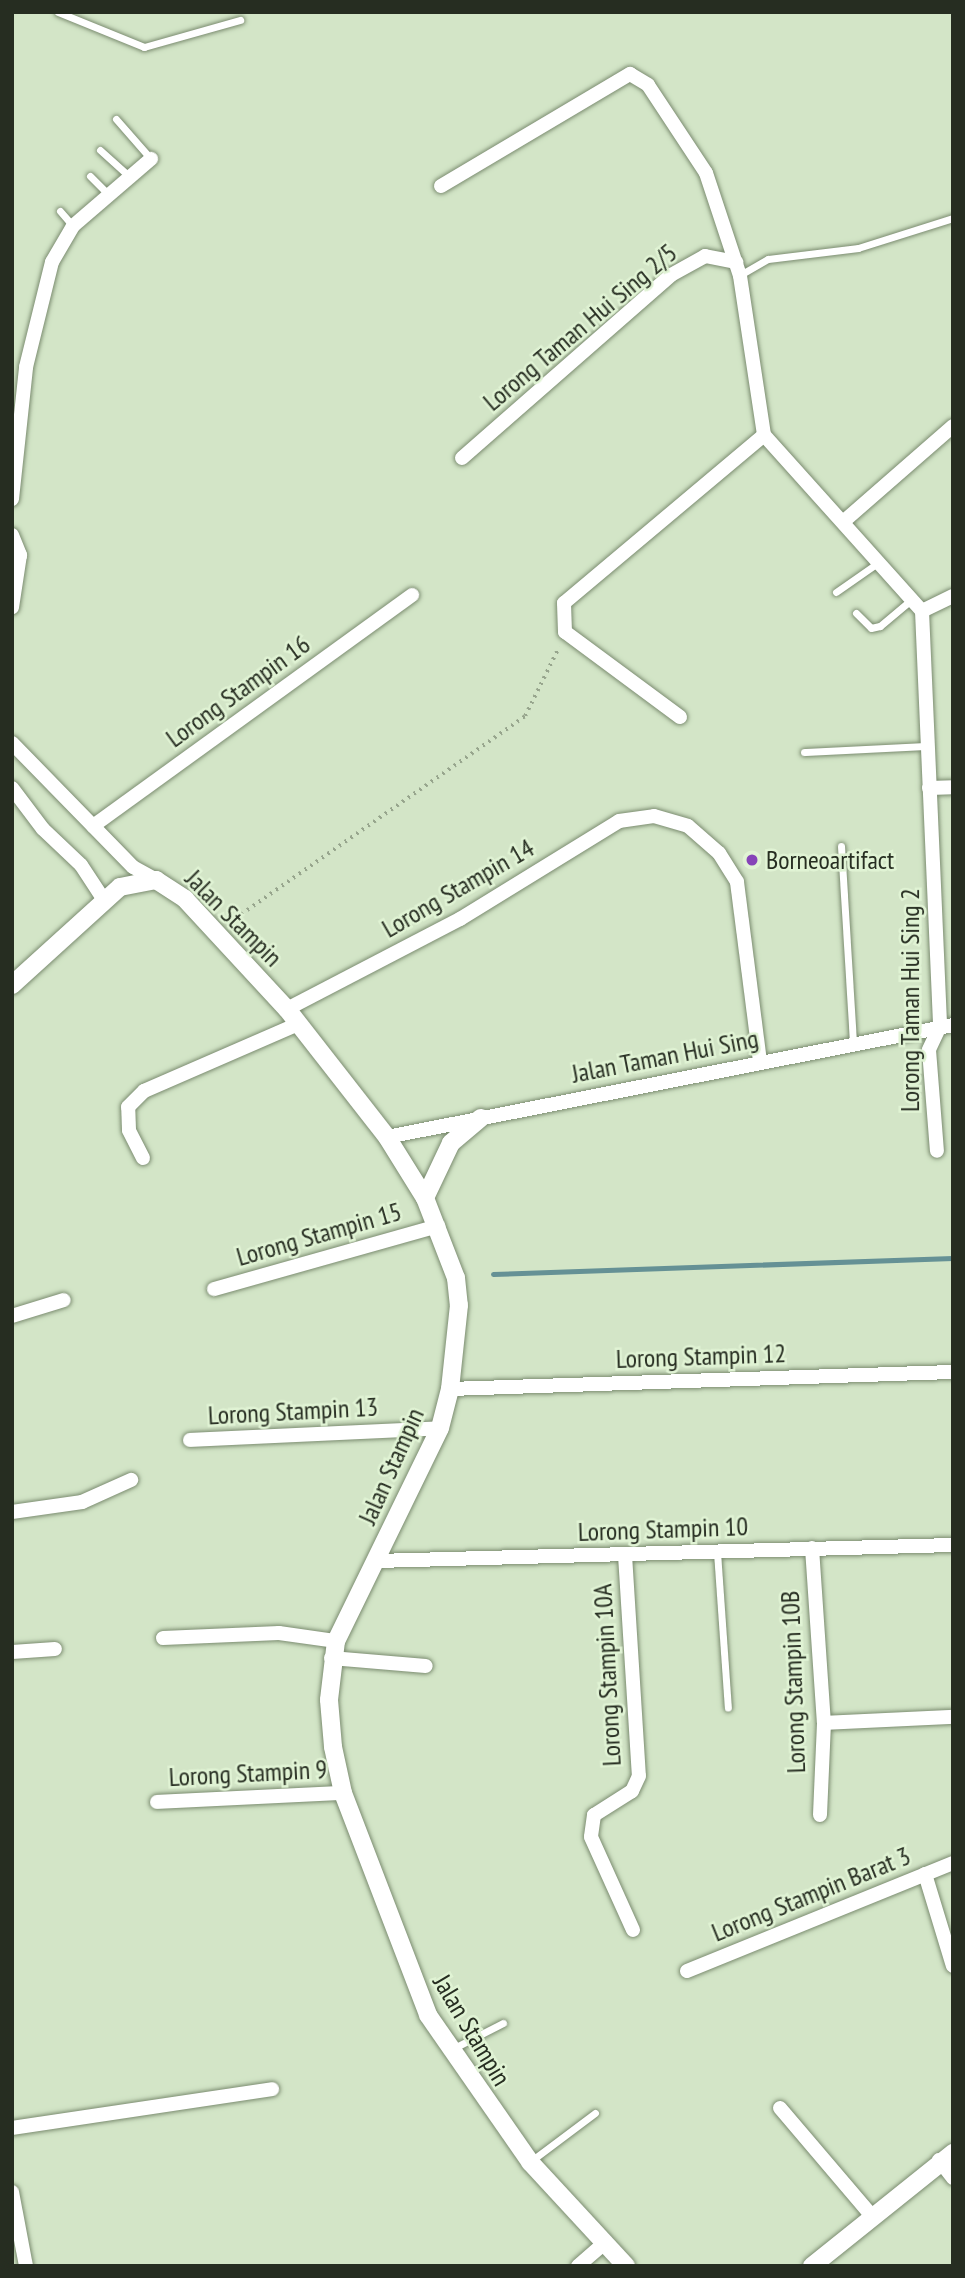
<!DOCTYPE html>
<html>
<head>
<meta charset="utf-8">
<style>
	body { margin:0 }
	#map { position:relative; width:965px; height:2278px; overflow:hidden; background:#d3e5c7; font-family:"PT Sans Narrow",sans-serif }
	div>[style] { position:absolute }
	.stream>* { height:5px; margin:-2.5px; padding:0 2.5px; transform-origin:2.5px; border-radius:2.5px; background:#659195 }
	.path>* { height:3.5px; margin-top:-1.75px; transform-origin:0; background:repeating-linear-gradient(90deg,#97a58d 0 2px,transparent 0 7px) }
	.roads { filter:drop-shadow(0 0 2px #7b8c70) drop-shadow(0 0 2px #7b8c70) }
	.service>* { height:7px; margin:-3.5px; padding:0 3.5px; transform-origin:3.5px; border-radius:3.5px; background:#fff }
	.minor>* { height:14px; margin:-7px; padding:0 7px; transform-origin:7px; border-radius:7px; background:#fff }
	.tertiary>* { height:18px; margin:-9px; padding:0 9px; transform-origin:9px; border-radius:9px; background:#fff }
	.dots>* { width:19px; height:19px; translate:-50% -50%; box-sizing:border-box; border:4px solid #e0f3d4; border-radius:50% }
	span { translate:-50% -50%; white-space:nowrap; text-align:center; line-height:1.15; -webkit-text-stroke:5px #e0f3d4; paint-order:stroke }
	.street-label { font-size:26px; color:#262d21 }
	.poi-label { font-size:26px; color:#262d21 }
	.left { translate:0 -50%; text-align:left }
	.frame { position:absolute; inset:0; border:14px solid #262d21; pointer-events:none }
</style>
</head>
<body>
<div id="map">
	<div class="stream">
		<div style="left:493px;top:1274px;width:460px;rotate:-2deg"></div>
	</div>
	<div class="path">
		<div style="left:230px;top:922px;width:360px;rotate:-34.9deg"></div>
		<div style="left:525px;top:716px;width:77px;rotate:-63.8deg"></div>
	</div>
	<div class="roads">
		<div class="service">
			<div style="left:58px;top:12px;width:93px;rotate:22.1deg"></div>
			<div style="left:144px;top:47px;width:100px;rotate:-15.7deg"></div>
			<div style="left:116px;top:119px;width:53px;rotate:48.8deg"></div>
			<div style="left:100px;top:150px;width:39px;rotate:42deg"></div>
			<div style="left:90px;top:176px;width:24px;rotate:45deg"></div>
			<div style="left:60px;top:211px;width:20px;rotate:49deg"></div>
			<div style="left:740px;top:275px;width:32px;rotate:-30deg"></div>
			<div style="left:768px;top:259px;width:91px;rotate:-7deg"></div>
			<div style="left:858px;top:248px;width:100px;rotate:-17.5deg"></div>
			<div style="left:836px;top:592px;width:52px;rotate:-34.9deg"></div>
			<div style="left:856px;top:613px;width:21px;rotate:45deg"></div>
			<div style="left:871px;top:628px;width:9px;rotate:-13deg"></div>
			<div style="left:880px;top:626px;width:40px;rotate:-40deg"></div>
			<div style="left:804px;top:752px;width:123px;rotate:-2.8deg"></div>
			<div style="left:841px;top:846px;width:196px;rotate:86.5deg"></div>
			<div style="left:717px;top:1552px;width:156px;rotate:86deg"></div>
			<div style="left:454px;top:2048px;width:55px;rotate:-27deg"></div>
			<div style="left:531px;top:2161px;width:80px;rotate:-36.9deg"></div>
		</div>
		<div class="minor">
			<div style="left:441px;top:186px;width:220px;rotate:-30.7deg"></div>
			<div style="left:630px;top:74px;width:21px;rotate:31deg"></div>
			<div style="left:648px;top:85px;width:105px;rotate:56.6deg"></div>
			<div style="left:706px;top:173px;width:108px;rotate:71.7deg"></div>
			<div style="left:740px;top:276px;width:161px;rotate:81.4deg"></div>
			<div style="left:764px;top:435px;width:237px;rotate:48.1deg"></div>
			<div style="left:922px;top:611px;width:415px;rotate:87.5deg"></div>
			<div style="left:940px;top:1026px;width:26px;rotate:115deg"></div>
			<div style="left:929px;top:1050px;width:101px;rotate:85.5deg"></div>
			<div style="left:462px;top:458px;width:278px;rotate:-41.2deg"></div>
			<div style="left:671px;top:275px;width:39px;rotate:-29deg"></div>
			<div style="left:705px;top:256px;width:32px;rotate:11deg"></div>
			<div style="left:12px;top:499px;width:133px;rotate:-83.9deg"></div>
			<div style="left:26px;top:367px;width:108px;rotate:-76.1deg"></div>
			<div style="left:52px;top:262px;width:42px;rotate:-59.7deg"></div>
			<div style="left:73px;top:226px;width:103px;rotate:-40.7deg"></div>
			<div style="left:843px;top:522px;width:146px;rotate:-41.1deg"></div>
			<div style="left:12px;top:535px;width:22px;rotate:68deg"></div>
			<div style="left:20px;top:555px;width:53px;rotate:98.7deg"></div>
			<div style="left:922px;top:611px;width:34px;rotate:-26deg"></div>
			<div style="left:680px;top:717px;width:143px;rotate:-143.5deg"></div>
			<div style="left:565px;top:632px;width:29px;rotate:-92deg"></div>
			<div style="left:564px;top:603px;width:261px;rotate:-40deg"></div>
			<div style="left:12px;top:743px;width:173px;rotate:45.7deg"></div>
			<div style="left:133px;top:867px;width:26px;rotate:29deg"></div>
			<div style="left:12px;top:788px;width:51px;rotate:52.9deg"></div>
			<div style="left:43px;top:829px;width:52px;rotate:43.5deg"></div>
			<div style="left:81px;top:865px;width:42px;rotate:56.7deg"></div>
			<div style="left:929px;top:788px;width:24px;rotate:-2deg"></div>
			<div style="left:93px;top:826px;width:394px;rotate:-35.9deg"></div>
			<div style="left:287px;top:1009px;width:195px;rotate:-27.5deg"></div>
			<div style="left:460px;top:919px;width:187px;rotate:-31.6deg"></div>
			<div style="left:619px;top:821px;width:35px;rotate:-8deg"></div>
			<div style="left:654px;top:816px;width:35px;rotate:16deg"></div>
			<div style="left:688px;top:826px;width:41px;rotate:41.1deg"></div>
			<div style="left:719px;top:853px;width:34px;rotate:58deg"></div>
			<div style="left:737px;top:882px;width:181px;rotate:82.7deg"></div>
			<div style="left:387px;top:1137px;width:577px;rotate:-11.19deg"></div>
			<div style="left:143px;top:1158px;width:31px;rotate:-117deg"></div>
			<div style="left:129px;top:1130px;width:23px;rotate:-92deg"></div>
			<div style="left:128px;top:1107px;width:23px;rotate:-45deg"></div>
			<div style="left:144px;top:1091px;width:168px;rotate:-23.5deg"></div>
			<div style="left:214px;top:1289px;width:233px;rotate:-15.7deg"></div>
			<div style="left:12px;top:1316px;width:54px;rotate:-17.1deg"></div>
			<div style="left:450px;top:1389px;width:503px;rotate:-1.94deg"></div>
			<div style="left:190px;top:1440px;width:250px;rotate:-2.7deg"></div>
			<div style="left:12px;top:1512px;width:71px;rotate:-8.1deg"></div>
			<div style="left:82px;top:1502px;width:54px;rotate:-24.2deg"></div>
			<div style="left:812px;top:1548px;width:175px;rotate:86.1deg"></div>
			<div style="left:824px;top:1723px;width:92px;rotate:92.5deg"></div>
			<div style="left:625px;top:1555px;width:221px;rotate:86.4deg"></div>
			<div style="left:639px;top:1776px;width:17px;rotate:115deg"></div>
			<div style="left:632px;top:1791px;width:45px;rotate:147.7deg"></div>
			<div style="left:594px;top:1815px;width:22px;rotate:98deg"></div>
			<div style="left:591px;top:1837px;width:102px;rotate:65.7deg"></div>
			<div style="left:376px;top:1561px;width:577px;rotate:-1.59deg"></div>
			<div style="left:163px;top:1638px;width:116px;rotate:-2.5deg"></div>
			<div style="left:279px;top:1633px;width:58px;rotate:8deg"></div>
			<div style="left:12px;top:1652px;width:43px;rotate:-4deg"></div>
			<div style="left:331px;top:1658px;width:95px;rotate:4.8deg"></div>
			<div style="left:824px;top:1723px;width:129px;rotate:-2.7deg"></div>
			<div style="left:157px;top:1802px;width:186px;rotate:-2.8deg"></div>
			<div style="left:925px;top:1874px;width:96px;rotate:73.1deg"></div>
			<div style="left:687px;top:1971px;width:287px;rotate:-22.1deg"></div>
			<div style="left:780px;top:2108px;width:142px;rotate:49.6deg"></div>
			<div style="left:12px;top:2128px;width:263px;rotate:-8.5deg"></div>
			<div style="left:939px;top:2160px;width:23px;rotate:52deg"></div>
			<div style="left:12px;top:2192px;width:75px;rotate:79.3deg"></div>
			<div style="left:578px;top:2266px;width:33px;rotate:-41deg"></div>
		</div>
		<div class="tertiary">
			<div style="left:12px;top:985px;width:146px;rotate:-42.2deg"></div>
			<div style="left:120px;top:887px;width:37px;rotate:-11deg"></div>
			<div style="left:156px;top:880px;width:35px;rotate:33deg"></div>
			<div style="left:185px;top:899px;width:150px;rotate:47.2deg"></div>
			<div style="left:287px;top:1009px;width:162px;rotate:52deg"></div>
			<div style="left:387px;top:1137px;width:72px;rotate:58.1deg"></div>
			<div style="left:425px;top:1198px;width:86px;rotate:68.8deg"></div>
			<div style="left:456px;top:1278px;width:27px;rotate:84deg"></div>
			<div style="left:459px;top:1305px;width:84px;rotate:96.1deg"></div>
			<div style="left:450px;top:1389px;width:40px;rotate:104.4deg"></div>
			<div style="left:440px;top:1428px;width:237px;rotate:116deg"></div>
			<div style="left:336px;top:1641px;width:59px;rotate:96.8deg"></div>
			<div style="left:329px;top:1700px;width:47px;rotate:85.1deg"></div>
			<div style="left:333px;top:1747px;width:47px;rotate:77.7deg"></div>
			<div style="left:343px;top:1793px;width:238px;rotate:69deg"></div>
			<div style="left:428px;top:2015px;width:179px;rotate:55.2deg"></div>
			<div style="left:530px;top:2162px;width:142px;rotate:47.3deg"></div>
			<div style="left:425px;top:1198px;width:61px;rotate:-64.7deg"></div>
			<div style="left:451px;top:1143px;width:39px;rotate:-40deg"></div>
			<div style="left:812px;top:2266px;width:181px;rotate:-38.7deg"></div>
		</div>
	</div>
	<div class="dots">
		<div style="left:752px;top:860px;background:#8644b8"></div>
	</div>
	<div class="street-label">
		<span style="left:580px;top:327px;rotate:-40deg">Lorong Taman Hui Sing 2/5</span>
		<span style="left:238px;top:691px;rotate:-36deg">Lorong Stampin 16</span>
		<span style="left:458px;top:888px;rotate:-30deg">Lorong Stampin 14</span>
		<span style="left:234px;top:918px;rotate:45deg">Jalan Stampin</span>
		<span style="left:910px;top:1000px;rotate:-90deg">Lorong Taman Hui Sing 2</span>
		<span style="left:665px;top:1056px;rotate:-11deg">Jalan Taman Hui Sing</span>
		<span style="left:319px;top:1234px;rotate:-16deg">Lorong Stampin 15</span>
		<span style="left:701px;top:1356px;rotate:-2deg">Lorong Stampin 12</span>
		<span style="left:293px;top:1411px;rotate:-3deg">Lorong Stampin 13</span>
		<span style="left:391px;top:1466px;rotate:-66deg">Jalan Stampin</span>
		<span style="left:663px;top:1529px;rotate:-2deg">Lorong Stampin 10</span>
		<span style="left:607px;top:1675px;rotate:-93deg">Lorong Stampin 10A</span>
		<span style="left:793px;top:1682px;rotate:-92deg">Lorong Stampin 10B</span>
		<span style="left:248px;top:1773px;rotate:-3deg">Lorong Stampin 9</span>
		<span style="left:811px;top:1894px;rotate:-22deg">Lorong Stampin Barat 3</span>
		<span style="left:472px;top:2030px;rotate:59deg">Jalan Stampin</span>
	</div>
	<div class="poi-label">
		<span class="left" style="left:766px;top:860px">Borneoartifact</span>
	</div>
	<div class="frame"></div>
</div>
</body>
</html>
